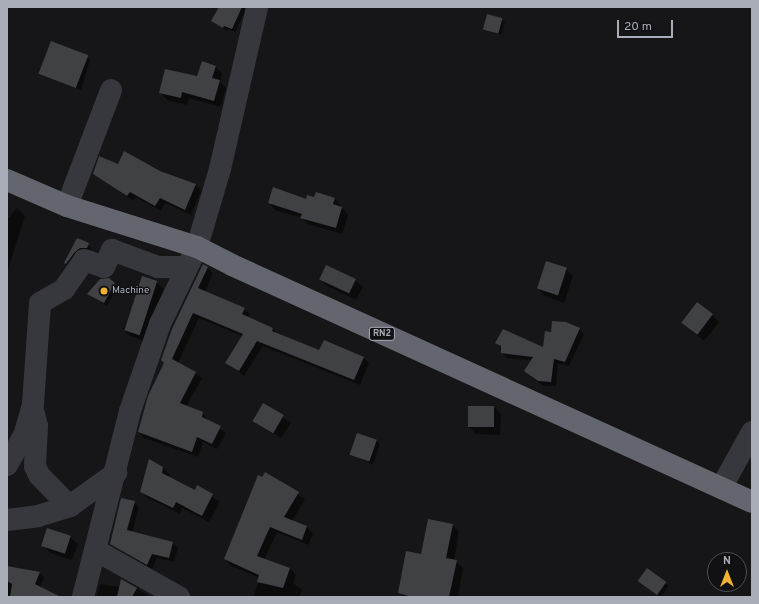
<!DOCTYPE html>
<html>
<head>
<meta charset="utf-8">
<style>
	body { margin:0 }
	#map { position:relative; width:759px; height:604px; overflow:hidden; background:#161618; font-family:Overpass,sans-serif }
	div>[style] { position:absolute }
	.shadow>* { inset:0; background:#0007; transform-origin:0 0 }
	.building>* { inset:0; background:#404145; transform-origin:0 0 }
	.minor>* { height:22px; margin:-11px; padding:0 11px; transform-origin:11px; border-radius:11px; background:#37383d }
	.highway>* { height:22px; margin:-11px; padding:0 11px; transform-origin:11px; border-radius:11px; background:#63666e }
	.dots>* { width:11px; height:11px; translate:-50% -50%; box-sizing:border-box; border:2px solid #111113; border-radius:50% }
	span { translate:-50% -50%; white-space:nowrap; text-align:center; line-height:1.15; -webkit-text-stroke:3px #111113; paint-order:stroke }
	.shield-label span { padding:1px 3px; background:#111113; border:1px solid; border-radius:3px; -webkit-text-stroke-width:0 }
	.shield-label { font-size:9px; color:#a8adb8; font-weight:700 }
	.poi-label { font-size:10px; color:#a8adb8 }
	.left { translate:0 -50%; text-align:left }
	.frame { position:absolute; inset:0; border:8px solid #a8adb8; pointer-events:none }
	.north { position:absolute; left:707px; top:552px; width:40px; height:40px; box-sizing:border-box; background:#111113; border:1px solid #4d4f55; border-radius:50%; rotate:0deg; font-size:11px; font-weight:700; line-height:16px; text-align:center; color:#a8adb8 }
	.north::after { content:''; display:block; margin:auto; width:14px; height:18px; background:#f2b134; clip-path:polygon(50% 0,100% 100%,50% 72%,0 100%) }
	.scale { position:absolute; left:617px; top:20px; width:56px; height:18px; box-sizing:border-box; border:2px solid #a8adb8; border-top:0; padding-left:5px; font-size:12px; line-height:14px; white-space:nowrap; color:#a8adb8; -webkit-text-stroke:3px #111113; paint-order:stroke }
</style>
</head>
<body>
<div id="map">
	<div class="shadow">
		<div style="clip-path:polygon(219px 7px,247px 7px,235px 32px,228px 29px,227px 31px,212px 21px)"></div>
		<div style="clip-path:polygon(501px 19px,505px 22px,501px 35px,484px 28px)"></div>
		<div style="clip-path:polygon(87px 56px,90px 60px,81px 90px,39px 74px)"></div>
		<div style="clip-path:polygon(216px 67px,222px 73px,220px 82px,226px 88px,221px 107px,189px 98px,187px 105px,167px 100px,161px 93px,198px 78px)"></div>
		<div style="clip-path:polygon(159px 172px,195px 185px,201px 190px,191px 215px,165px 203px,161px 211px,136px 197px,133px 201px,94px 174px)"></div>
		<div style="clip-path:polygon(316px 194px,335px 199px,348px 215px,342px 234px,308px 224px,302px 218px,275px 210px,269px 203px,315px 199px)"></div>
		<div style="clip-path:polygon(17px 208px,25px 216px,7px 273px,7px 216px,9px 218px)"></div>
		<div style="clip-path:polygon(77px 239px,92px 248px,69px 267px,65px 263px)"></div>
		<div style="clip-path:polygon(207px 268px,213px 273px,205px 292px,244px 309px,250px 314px,248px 318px,273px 329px,279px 335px,320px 352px,364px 358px,369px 363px,360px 385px,263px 346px,244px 376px,226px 362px,242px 336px,199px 318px,178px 363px,202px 378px,186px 407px,203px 413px,208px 421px,226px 433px,217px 449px,203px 442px,198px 457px,144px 438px,139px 432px,165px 363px,162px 360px)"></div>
		<div style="clip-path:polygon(566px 269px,573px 276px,564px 303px,545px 296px,538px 289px)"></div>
		<div style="clip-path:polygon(320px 279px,355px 280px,363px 287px,356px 300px,327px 286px)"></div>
		<div style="clip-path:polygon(156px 282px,164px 289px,144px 341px,130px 336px,123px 329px)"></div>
		<div style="clip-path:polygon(114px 284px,117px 287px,107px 306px,89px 294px)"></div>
		<div style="clip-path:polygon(712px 315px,719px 322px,704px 341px,682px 323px)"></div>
		<div style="clip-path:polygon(579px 329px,584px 334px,569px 366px,558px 363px,556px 386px,543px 386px,530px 376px,525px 371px,532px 360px,506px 358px,497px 342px,544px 348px,552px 333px)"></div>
		<div style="left:263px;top:404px;width:34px;height:18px;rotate:34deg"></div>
		<div style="clip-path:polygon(469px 407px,494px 407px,501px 414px,500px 435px,476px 434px,469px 427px)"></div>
		<div style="clip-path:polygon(376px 441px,380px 444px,373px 465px,350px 454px)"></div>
		<div style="clip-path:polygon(163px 468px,170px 475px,169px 477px,196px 491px,198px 487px,220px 502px,209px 522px,182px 508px,180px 514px,148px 498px,141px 492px)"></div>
		<div style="clip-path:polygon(265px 473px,305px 499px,292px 521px,307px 527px,313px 534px,308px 545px,277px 532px,264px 560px,290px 568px,296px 575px,293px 583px,302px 590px,299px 597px,253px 597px,260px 578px,231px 566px,225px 559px)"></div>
		<div style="clip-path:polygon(134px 502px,139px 507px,132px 533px,173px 543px,178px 548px,174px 562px,157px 558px,152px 569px,111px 544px)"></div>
		<div style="clip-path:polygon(453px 525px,459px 532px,454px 560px,463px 568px,458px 597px,404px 597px,399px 592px,422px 556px)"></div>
		<div style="clip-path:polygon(70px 537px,78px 544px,72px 560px,50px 553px,43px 545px)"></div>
		<div style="clip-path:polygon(7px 567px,39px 573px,44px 578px,40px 587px,59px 597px,7px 597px)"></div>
		<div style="clip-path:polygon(647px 569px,669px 586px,661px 597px,642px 583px)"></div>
		<div style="clip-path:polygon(122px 580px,151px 597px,97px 597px,100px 584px,120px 587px)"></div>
	</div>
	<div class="building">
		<div style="clip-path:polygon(219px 7px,242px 7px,232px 29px,224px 26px,223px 28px,211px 21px)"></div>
		<div style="left:487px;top:14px;width:16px;height:16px;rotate:15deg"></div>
		<div style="left:51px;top:41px;width:40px;height:35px;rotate:21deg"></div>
		<div style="clip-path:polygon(202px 61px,216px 66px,212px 78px,220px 80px,214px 101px,182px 92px,181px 98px,159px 93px,165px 69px,197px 76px)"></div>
		<div style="clip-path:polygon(124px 151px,160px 171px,196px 184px,185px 210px,160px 198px,155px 206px,130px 192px,127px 196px,93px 174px,99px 156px,118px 164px)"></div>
		<div style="clip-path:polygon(273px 187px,306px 199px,307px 195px,314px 197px,316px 192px,335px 198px,333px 204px,342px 207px,336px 228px,300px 218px,302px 214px,268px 203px)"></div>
		<div style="clip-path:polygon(77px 238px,89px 243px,87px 248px,80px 248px,74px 253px,66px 264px,64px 263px)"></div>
		<div style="left:546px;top:261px;width:22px;height:29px;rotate:18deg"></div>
		<div style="clip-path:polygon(203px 264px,208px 267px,198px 288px,245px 308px,242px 314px,273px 328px,272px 331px,319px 350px,324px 340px,364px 357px,354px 380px,257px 341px,239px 371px,225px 363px,243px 334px,193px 313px,172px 359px,196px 372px,180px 403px,203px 412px,202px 417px,221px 426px,212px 444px,197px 437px,192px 452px,138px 432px,148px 396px,164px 363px,161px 360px,172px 329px)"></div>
		<div style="left:326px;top:265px;width:33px;height:16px;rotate:25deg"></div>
		<div style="left:142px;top:276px;width:16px;height:57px;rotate:18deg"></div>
		<div style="clip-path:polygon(109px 278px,115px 283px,104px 303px,87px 294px,100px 279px)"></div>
		<div style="left:697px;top:302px;width:20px;height:26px;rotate:37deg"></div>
		<div style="clip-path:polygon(552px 321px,566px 322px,580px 328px,565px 362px,554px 359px,551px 382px,538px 381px,524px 371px,533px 357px,501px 353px,501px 346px,495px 343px,503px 329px,543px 347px,545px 331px,551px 332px)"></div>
		<div style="left:263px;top:403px;width:24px;height:21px;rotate:30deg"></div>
		<div style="left:468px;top:406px;width:26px;height:21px"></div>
		<div style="left:357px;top:433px;width:21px;height:23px;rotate:19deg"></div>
		<div style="clip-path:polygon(149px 459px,163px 467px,162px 473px,195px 490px,197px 485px,213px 494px,202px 516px,176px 502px,173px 508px,140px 492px)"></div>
		<div style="clip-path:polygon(265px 472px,299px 492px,284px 517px,307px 526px,302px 540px,270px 527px,257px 556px,290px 568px,283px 588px,257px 582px,259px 575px,224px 559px,258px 475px,262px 477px)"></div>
		<div style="clip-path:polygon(121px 498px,135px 501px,127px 530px,173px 542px,169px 558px,152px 554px,147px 565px,110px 544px)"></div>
		<div style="clip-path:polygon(428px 519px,453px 524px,446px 558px,457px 560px,449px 597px,412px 597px,398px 593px,406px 551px,421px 554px)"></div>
		<div style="left:47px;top:528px;width:25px;height:19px;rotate:18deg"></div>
		<div style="clip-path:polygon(7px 566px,40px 572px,35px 584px,61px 597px,10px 597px,12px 584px,7px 581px)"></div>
		<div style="left:647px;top:568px;width:24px;height:16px;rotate:36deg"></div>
		<div style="clip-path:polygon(121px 579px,137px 588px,132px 597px,117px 597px)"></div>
	</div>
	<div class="minor">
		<div style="left:67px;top:206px;width:124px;rotate:-69.2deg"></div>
		<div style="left:34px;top:414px;width:12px;rotate:76deg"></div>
		<div style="left:37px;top:426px;width:40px;rotate:92.9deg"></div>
		<div style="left:35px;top:466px;width:10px;rotate:66deg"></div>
		<div style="left:39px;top:475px;width:43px;rotate:45.9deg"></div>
		<div style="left:7px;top:465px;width:34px;rotate:-60deg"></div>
		<div style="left:24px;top:436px;width:33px;rotate:-74deg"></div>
		<div style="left:33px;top:404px;width:101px;rotate:-86deg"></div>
		<div style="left:40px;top:303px;width:28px;rotate:-30deg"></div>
		<div style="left:64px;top:289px;width:35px;rotate:-55deg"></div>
		<div style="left:84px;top:260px;width:21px;rotate:19deg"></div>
		<div style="left:104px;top:267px;width:19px;rotate:-65deg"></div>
		<div style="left:112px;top:250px;width:49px;rotate:20.3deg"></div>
		<div style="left:158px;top:267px;width:28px"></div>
		<div style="left:721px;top:488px;width:64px;rotate:-61deg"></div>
		<div style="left:7px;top:520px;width:31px;rotate:-7deg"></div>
		<div style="left:38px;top:516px;width:34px;rotate:-17deg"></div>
		<div style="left:70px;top:506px;width:57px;rotate:-35.7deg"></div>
		<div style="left:97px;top:551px;width:94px;rotate:29.3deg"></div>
		<div style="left:83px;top:597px;width:192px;rotate:-75.8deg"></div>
		<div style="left:130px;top:411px;width:92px;rotate:-71deg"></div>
		<div style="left:160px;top:324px;width:85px;rotate:-64.3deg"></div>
		<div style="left:197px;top:247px;width:81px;rotate:-73.6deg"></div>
		<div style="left:220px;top:169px;width:166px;rotate:-77.1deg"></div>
	</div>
	<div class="highway">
		<div style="left:7px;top:180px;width:65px;rotate:23.4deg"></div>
		<div style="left:67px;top:206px;width:136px;rotate:17.5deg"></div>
		<div style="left:197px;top:247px;width:39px;rotate:27deg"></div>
		<div style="left:232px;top:265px;width:571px;rotate:24.5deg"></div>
	</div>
	<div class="dots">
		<div style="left:104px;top:291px;background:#f2b134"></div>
	</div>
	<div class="shield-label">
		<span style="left:382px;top:334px">RN2</span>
	</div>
	<div class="poi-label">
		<span class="left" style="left:112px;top:291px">Machine</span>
	</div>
	<div class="frame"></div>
	<div class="north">N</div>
	<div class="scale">20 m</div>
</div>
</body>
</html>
